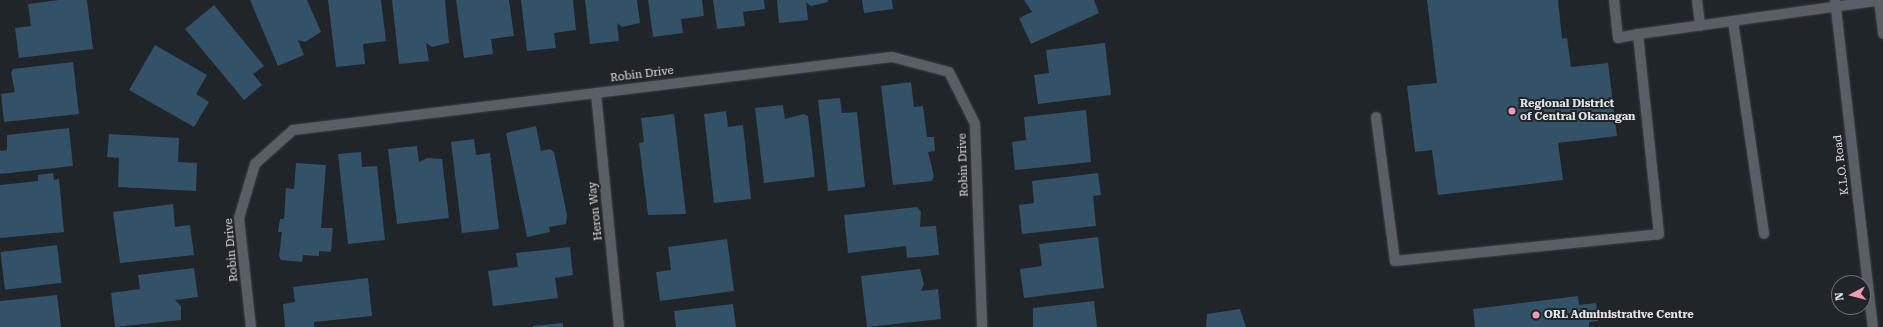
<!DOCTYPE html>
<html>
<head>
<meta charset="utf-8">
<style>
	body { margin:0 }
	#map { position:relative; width:1883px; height:327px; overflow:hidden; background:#202529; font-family:"Roboto Serif",serif }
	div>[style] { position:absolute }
	.building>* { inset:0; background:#335167; transform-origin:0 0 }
	.roads { filter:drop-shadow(0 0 1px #3d4145) drop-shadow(0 0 1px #3d4145) }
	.service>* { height:10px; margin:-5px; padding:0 5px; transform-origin:5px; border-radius:5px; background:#595f64 }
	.minor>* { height:10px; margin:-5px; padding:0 5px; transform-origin:5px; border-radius:5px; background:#595f64 }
	.secondary>* { height:10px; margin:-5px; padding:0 5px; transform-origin:5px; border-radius:5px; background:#595f64 }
	.dots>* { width:11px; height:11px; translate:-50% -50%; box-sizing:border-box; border:2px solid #202529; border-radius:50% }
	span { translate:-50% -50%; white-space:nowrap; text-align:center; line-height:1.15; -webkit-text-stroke:4px #202529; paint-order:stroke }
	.street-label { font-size:11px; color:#e0e3e6 }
	.poi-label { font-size:11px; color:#e0e3e6; font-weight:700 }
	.left { translate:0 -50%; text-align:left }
	.north { position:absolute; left:1831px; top:275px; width:40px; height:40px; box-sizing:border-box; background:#202529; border:1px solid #6d7175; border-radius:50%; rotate:263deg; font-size:11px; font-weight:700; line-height:16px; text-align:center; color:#e0e3e6 }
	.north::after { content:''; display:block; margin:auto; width:14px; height:18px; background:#f19ab2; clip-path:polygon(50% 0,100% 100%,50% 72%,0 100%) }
</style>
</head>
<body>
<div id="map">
	<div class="building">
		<div style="clip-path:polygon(59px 0,87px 0,93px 49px,19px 58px,15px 28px,31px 26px,28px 4px)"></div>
		<div style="clip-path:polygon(250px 0,307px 0,321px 32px,305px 42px,298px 40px,304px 55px,278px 66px)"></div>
		<div style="clip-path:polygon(328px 0,381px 0,386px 41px,363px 44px,365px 64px,336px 67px)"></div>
		<div style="clip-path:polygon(392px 0,445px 0,449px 43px,432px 47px,426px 43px,429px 61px,399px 64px)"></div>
		<div style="clip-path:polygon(456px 0,509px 0,514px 36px,491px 39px,493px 54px,464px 58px)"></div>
		<div style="clip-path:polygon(521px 0,573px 0,576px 30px,554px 33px,556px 48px,527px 51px)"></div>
		<div style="clip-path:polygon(585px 0,637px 0,640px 23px,622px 27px,617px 23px,619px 41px,590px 44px)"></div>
		<div style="clip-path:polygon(648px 0,702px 0,704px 16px,681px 19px,683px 33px,653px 37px)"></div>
		<div style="clip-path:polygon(713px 0,764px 0,765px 9px,743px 12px,745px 26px,717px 29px)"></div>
		<div style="clip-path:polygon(777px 0,828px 0,828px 2px,811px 6px,806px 2px,808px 20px,779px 23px)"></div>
		<div style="clip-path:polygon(862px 0,892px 0,893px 9px,864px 13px)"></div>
		<div style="clip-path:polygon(1024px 0,1094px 0,1099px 13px,1031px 44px,1019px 18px,1032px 12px)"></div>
		<div style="clip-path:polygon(1427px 0,1558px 0,1562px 39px,1567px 38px,1571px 67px,1608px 63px,1617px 136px,1558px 143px,1563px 180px,1438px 195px,1432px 150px,1415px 152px,1407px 86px,1437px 83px)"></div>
		<div style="clip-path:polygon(214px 5px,264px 66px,253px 74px,262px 85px,244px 100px,185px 29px)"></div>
		<div style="clip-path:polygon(1105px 43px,1111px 95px,1038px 104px,1034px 75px,1049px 73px,1046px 50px)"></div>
		<div style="clip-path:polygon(155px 45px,207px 75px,196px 94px,209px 102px,194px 127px,129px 90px)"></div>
		<div style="clip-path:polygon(73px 62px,79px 114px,4px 122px,1px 94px,15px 92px,11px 73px,13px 69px)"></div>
		<div style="clip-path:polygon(911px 82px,914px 107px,923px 106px,927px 137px,934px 137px,935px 151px,928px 152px,934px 176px,932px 181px,893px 185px,881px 86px)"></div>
		<div style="clip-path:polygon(840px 98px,842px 113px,857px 112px,865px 187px,828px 191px,818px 100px)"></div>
		<div style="clip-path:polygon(783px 105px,785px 119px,804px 114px,808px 116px,815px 177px,764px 183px,755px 108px)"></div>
		<div style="clip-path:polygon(1086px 110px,1091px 162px,1015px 170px,1012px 142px,1026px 140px,1024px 117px)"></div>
		<div style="clip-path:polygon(726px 111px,728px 127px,743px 125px,751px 199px,714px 203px,704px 114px)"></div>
		<div style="clip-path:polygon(674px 114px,686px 214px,648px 215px,639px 143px,644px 142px,641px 118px)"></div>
		<div style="clip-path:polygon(536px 126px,541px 151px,550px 149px,554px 152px,567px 215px,566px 224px,549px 227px,550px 232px,527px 237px,506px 133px)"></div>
		<div style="clip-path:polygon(69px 128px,73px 166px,0 174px,0 151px,7px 150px,7px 135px)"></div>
		<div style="clip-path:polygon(109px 134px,179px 138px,178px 162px,197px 163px,196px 191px,118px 187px,119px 158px,107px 157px)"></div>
		<div style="clip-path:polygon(474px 139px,476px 155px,490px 153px,499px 229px,462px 233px,451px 142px)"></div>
		<div style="clip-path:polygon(417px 146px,419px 162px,427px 158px,442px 159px,449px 218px,397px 224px,388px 149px)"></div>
		<div style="clip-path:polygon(361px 152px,362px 167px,377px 166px,385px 240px,348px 244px,338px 154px)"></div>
		<div style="clip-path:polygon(296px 163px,326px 165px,321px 228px,333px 228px,331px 252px,319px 251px,319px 256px,303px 255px,302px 262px,281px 260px,279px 256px,282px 232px,278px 232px,280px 219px,284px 219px,286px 188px,294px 189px)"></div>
		<div style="clip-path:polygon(53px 173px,54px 180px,59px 179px,64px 232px,0 238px,0 185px,38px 181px,38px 175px)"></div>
		<div style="clip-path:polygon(1098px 173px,1101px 195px,1093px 196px,1096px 226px,1022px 234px,1019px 205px,1034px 203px,1032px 181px)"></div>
		<div style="clip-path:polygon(173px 204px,175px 227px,190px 225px,194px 255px,120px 263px,113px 212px)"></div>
		<div style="clip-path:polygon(917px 207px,921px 212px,920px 227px,936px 226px,939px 255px,907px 258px,906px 246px,848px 253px,844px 215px)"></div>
		<div style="clip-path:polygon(1098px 237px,1104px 288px,1024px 298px,1020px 269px,1042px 266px,1039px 244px)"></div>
		<div style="clip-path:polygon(727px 239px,734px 291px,660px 301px,656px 272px,671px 270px,668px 247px)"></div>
		<div style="left:57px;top:245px;width:38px;height:57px;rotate:83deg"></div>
		<div style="clip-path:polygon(570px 247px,573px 275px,555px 278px,558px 298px,493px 306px,488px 271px,518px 267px,516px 253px)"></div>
		<div style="clip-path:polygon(194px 268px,198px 297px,175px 300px,181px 306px,181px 320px,115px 327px,111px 293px,140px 289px,138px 275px)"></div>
		<div style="clip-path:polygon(920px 269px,924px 284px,921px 291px,938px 289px,941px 319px,867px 327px,861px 276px)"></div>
		<div style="clip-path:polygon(368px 278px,372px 316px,314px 322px,314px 327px,285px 327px,283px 304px,295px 302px,293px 287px)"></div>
		<div style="clip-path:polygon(57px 295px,61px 327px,0 327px,0 301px)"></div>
		<div style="clip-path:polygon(1578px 296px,1579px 305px,1596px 303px,1598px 321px,1589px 322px,1589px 327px,1475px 327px,1473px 309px)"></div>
		<div style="clip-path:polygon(1094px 301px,1097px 327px,1033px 327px,1033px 308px)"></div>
		<div style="clip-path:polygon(733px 304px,736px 327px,676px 327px,674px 311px)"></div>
		<div style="clip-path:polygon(1240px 309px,1246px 327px,1206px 327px,1207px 314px)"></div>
		<div style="clip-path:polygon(563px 323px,563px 327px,533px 327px,533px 326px)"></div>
	</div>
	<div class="roads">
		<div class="service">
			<div style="left:1614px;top:0;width:38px;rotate:84deg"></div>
			<div style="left:1618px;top:38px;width:20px;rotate:-11deg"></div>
			<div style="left:1697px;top:0;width:26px;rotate:83deg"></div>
			<div style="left:1733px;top:21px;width:215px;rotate:81.7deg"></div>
			<div style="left:1376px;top:117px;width:145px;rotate:82.5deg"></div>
			<div style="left:1395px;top:261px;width:265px;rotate:-5.8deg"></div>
			<div style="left:1659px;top:234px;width:201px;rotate:-96deg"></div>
			<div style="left:1638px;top:34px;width:247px;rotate:-7.9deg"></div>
		</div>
		<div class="minor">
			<div style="left:596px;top:93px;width:235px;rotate:84.4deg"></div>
			<div style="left:251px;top:327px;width:110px;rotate:-96.3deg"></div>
			<div style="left:239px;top:218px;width:56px;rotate:-73.5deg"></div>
			<div style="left:255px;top:164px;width:51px;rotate:-41.8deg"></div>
			<div style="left:293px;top:130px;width:603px;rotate:-6.95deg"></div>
			<div style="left:892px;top:57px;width:59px;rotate:14.7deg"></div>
			<div style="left:949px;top:72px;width:58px;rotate:63.4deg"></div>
			<div style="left:975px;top:124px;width:203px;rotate:88deg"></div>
		</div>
		<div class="secondary">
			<div style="left:1835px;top:0;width:329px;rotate:83.4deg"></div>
			<div style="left:1879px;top:0;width:34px;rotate:83deg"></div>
		</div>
	</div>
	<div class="dots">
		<div style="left:1512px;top:111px;background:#f19ab2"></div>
		<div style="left:1536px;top:315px;background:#f19ab2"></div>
	</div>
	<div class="street-label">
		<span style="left:642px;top:75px;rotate:-7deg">Robin Drive</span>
		<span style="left:964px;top:165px;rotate:-92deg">Robin Drive</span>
		<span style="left:1842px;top:165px;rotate:-97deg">K.L.O. Road</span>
		<span style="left:596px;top:211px;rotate:-96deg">Heron Way</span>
		<span style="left:232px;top:250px;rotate:-95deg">Robin Drive</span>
	</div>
	<div class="poi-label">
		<span class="left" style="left:1520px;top:111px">Regional District<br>of Central Okanagan</span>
		<span class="left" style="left:1544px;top:315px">ORL Administrative Centre</span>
	</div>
	<div class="north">N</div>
</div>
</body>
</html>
